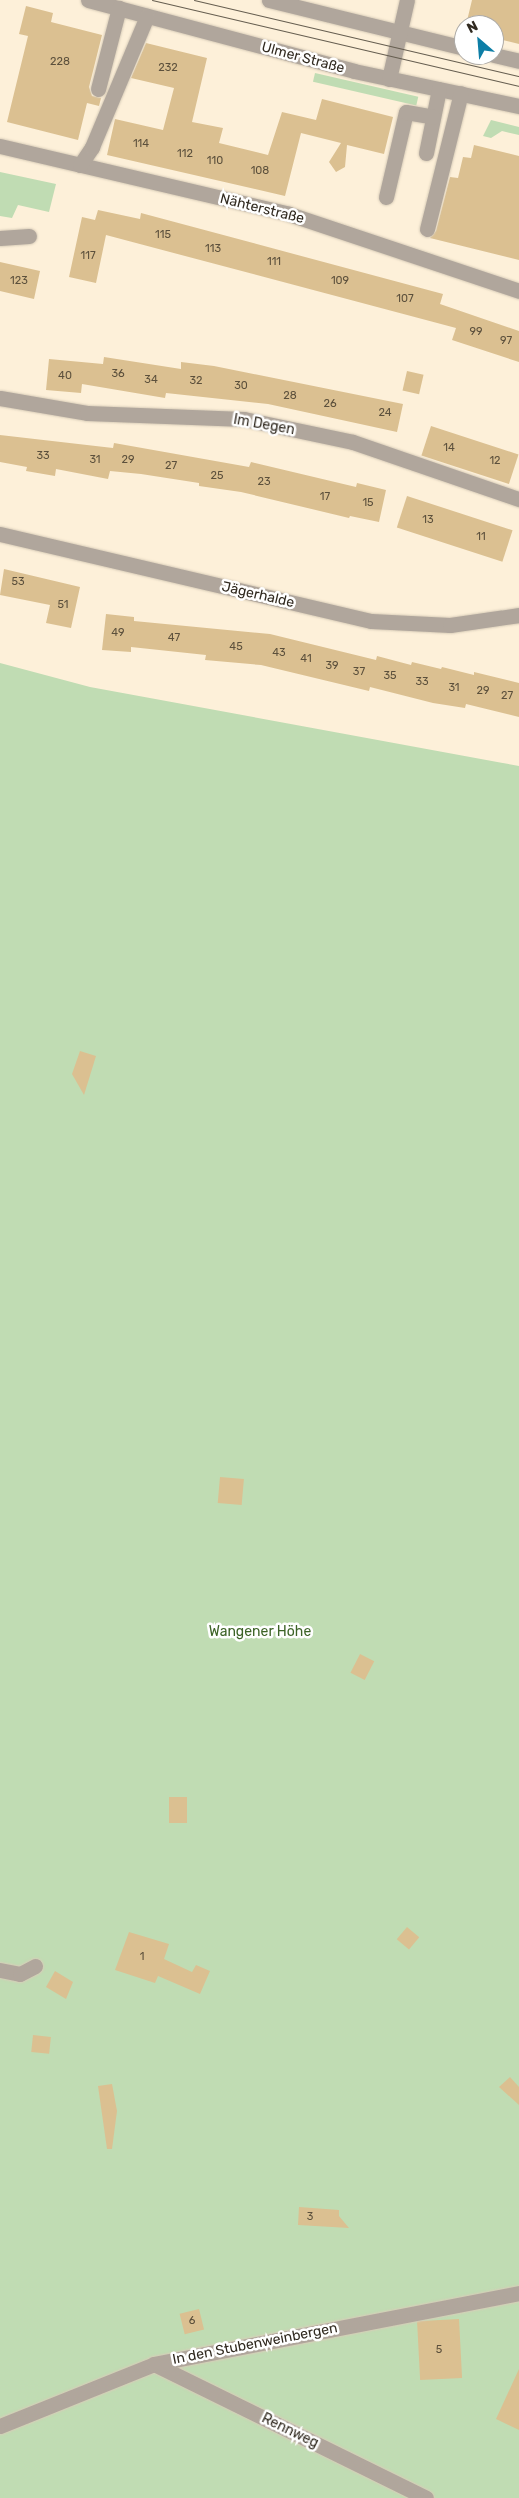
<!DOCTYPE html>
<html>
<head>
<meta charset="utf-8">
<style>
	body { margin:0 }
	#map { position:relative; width:519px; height:2498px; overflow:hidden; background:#fdf0d9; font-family:Rubik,sans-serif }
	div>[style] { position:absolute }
	.green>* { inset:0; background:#c0dcb3; transform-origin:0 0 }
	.building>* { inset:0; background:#dbc091; transform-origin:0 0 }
	.roads { filter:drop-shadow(0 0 1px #d8ccb8) drop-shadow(0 0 1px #d8ccb8) }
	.minor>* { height:15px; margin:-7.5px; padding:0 7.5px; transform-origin:7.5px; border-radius:7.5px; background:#b0a69c }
	.tram>* { height:1px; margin:-0.5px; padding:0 0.5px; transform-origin:0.5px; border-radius:0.5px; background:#665e50 }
	span { translate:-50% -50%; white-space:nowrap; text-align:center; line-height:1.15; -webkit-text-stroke:5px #fff; paint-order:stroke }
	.number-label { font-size:11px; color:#5c503c }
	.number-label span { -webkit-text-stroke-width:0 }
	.street-label { font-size:14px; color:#312a20 }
	.park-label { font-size:14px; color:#3d6327 }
	.north { position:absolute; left:454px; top:15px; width:50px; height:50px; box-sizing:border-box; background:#fff; border:1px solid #adaaa6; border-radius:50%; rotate:333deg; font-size:14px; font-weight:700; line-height:20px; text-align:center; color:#312a20 }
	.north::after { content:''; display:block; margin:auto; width:18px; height:22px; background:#0d7ea6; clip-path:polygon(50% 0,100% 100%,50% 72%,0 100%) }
</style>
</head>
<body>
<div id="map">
	<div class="green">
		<div style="left:315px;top:73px;width:106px;height:9px;rotate:13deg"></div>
		<div style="clip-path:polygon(491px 120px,519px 127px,519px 135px,502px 131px,491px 138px,483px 136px)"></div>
		<div style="clip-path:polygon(0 172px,56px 184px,49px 212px,18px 205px,12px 218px,0 216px)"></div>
		<div style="clip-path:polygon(0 663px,90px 687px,519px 766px,519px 2498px,0 2498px)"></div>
	</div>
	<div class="building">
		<div style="clip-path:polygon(472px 0,519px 0,519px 44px,494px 38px,494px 25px,466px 25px)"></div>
		<div style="clip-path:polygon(26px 6px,53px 13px,51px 22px,102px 35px,89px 87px,92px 96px,101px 98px,99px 106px,87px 103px,78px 140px,7px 122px,28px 36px,19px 34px)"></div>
		<div style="clip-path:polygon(146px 43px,207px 58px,192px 122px,223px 128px,219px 143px,268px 155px,282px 112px,316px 120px,322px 99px,393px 117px,384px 154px,347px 145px,345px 167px,336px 172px,329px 162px,341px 143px,301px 133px,285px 196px,107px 155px,115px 119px,163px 130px,174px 88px,131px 78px)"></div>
		<div style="clip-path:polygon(474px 145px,519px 156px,519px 260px,430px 238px,436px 231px,450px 177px,458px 178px,463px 157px,471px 158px)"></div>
		<div style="clip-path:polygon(98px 210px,140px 219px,141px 213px,443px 294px,440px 304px,519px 331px,519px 362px,452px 340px,456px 328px,106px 235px,96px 283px,69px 277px,82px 217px,95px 220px)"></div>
		<div style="clip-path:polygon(0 262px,40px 271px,34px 299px,0 291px)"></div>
		<div style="clip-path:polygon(104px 357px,181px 369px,181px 362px,214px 366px,403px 404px,397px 432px,268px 404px,166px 393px,165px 398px,82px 384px,81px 393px,46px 390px,49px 359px,103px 364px)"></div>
		<div style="left:407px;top:371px;width:17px;height:20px;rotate:13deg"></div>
		<div style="left:431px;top:426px;width:92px;height:31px;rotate:18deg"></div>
		<div style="clip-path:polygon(0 435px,113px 448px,114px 443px,249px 467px,251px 462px,356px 487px,357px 483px,386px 490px,379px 522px,350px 516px,349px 518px,241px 492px,199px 486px,199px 483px,141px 474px,110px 471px,108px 479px,56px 469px,55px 476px,26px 471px,27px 467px,0 462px)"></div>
		<div style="left:407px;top:496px;width:111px;height:33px;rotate:18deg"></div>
		<div style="clip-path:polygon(4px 569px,80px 587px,71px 628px,46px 623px,50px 605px,0 595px)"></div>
		<div style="clip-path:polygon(106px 614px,134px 617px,134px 621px,270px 634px,376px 660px,377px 656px,411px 665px,412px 662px,441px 669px,442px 667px,474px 675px,474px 672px,519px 683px,519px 717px,466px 704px,465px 708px,433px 703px,370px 687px,369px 691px,261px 665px,205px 660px,206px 655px,131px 647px,131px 652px,102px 650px)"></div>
		<div style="clip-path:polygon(80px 1051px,96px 1056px,84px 1095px,72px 1074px)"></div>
		<div style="left:220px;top:1477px;width:24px;height:26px;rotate:5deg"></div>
		<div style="left:360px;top:1654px;width:16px;height:21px;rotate:27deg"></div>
		<div style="left:169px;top:1797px;width:18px;height:26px"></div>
		<div style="left:407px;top:1927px;width:16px;height:16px;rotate:40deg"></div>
		<div style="clip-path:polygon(129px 1932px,169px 1944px,164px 1959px,192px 1972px,196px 1965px,210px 1971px,200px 1994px,158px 1976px,155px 1983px,115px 1970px)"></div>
		<div style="clip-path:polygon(55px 1971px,73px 1982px,66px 1999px,46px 1987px)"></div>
		<div style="left:33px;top:2035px;width:18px;height:17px;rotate:6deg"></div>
		<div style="clip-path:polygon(510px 2077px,519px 2087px,519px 2105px,499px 2087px)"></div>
		<div style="clip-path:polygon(112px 2084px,117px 2111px,112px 2149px,107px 2149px,98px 2086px)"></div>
		<div style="clip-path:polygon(299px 2207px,339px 2210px,339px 2216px,349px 2228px,298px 2225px)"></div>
		<div style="left:199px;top:2309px;width:21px;height:20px;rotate:76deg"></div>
		<div style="left:459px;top:2319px;width:59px;height:42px;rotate:87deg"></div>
		<div style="clip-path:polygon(519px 2369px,519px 2430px,496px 2419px)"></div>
	</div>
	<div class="roads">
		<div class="minor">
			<div style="left:88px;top:0;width:275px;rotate:14.9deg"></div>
			<div style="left:354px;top:71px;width:169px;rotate:12deg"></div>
			<div style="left:269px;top:0;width:201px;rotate:13.8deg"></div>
			<div style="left:494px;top:55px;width:26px;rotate:13deg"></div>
			<div style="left:389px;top:79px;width:81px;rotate:-77.2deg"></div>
			<div style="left:98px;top:89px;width:84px;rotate:-75.5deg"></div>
			<div style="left:0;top:146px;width:297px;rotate:13.2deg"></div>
			<div style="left:289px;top:214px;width:243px;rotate:18.5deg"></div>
			<div style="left:426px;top:153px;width:65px;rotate:-78.5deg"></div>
			<div style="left:80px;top:165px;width:22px;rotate:-56deg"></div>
			<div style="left:92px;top:147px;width:142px;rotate:-67.2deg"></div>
			<div style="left:386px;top:197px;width:87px;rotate:-76.8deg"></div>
			<div style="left:406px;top:112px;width:27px;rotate:10deg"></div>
			<div style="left:427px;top:229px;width:140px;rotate:-76deg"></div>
			<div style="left:0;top:238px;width:29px;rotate:-4deg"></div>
			<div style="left:0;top:398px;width:88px;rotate:9.8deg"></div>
			<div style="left:87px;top:413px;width:157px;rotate:2.2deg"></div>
			<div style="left:244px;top:419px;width:111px;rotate:11.9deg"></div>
			<div style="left:353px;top:442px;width:176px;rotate:19deg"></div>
			<div style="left:0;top:534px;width:381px;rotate:13.2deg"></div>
			<div style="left:371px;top:621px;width:79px;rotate:2.9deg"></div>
			<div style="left:450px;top:625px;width:70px;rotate:-8.2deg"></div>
			<div style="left:0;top:1970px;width:20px;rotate:11deg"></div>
			<div style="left:20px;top:1974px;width:17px;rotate:-28deg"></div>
			<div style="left:154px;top:2364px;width:303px;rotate:26.2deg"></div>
			<div style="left:0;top:2426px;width:166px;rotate:-21.9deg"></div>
			<div style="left:154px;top:2364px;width:372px;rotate:-11deg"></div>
		</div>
	</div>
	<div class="tram">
		<div style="left:152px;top:0;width:377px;rotate:13.2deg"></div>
		<div style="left:194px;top:0;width:334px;rotate:13.2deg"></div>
	</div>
	<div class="number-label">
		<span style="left:60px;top:62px">228</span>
		<span style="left:168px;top:68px">232</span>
		<span style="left:141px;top:144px">114</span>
		<span style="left:185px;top:154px">112</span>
		<span style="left:215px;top:161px">110</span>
		<span style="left:260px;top:171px">108</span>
		<span style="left:163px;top:235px">115</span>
		<span style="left:213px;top:249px">113</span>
		<span style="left:88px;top:256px">117</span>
		<span style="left:274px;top:262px">111</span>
		<span style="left:19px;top:281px">123</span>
		<span style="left:340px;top:281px">109</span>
		<span style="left:405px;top:299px">107</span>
		<span style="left:476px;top:332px">99</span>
		<span style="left:506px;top:341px">97</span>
		<span style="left:118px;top:374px">36</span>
		<span style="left:65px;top:376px">40</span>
		<span style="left:151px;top:380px">34</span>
		<span style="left:196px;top:381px">32</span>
		<span style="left:241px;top:386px">30</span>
		<span style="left:290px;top:396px">28</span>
		<span style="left:330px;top:404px">26</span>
		<span style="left:385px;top:413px">24</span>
		<span style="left:449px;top:448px">14</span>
		<span style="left:43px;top:456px">33</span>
		<span style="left:95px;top:460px">31</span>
		<span style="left:128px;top:460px">29</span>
		<span style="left:495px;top:461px">12</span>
		<span style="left:171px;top:466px">27</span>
		<span style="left:217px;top:476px">25</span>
		<span style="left:264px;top:482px">23</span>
		<span style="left:325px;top:497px">17</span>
		<span style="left:368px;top:503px">15</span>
		<span style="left:428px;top:520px">13</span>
		<span style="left:481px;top:537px">11</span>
		<span style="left:18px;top:582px">53</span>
		<span style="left:63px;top:605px">51</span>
		<span style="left:118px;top:633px">49</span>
		<span style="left:174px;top:638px">47</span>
		<span style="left:236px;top:647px">45</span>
		<span style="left:279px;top:653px">43</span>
		<span style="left:306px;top:659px">41</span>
		<span style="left:332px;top:666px">39</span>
		<span style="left:359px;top:672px">37</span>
		<span style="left:390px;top:676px">35</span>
		<span style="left:422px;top:682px">33</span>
		<span style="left:454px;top:688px">31</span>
		<span style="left:483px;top:691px">29</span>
		<span style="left:507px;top:696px">27</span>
		<span style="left:142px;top:1957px">1</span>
		<span style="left:310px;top:2217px">3</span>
		<span style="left:192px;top:2321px">6</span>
		<span style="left:439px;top:2350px">5</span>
	</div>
	<div class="street-label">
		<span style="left:303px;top:58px;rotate:15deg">Ulmer Straße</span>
		<span style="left:262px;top:209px;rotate:14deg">Nähterstraße</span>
		<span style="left:264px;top:425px;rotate:10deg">Im Degen</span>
		<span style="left:258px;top:595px;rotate:13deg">Jägerhalde</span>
		<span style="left:255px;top:2344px;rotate:-11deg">In den Stubenweinbergen</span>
		<span style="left:290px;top:2431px;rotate:26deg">Rennweg</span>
	</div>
	<div class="park-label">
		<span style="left:260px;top:1632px">Wangener Höhe</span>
	</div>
	<div class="north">N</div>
</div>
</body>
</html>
